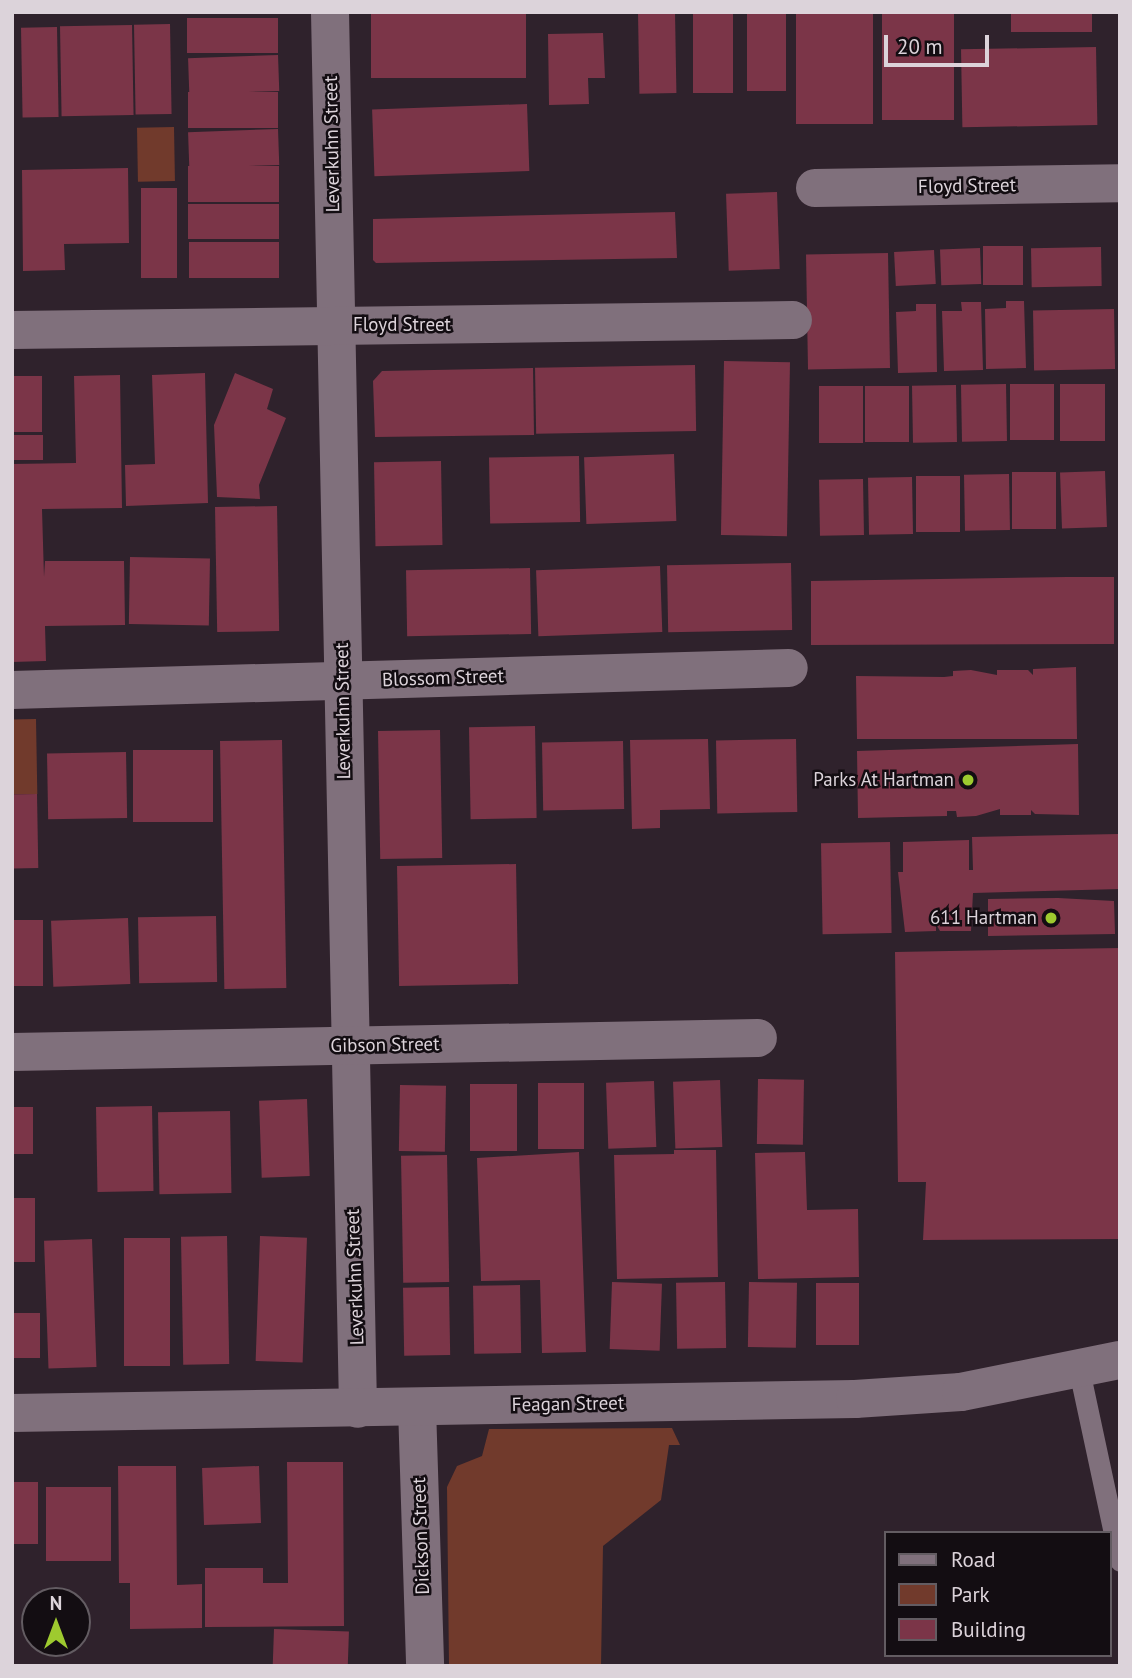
<!DOCTYPE html>
<html>
<head>
<meta charset="utf-8">
<style>
	body { margin:0 }
	#map { position:relative; width:1132px; height:1678px; overflow:hidden; background:#2f222c; font-family:"PT Sans",sans-serif }
	div>[style] { position:absolute }
	.green>* { inset:0; background:#713a2c; transform-origin:0 0 }
	.building>* { inset:0; background:#7b3548; transform-origin:0 0 }
	.service>* { height:21px; margin:-10.5px; padding:0 10.5px; transform-origin:10.5px; border-radius:10.5px; background:#80707c }
	.minor>* { height:38px; margin:-19px; padding:0 19px; transform-origin:19px; border-radius:19px; background:#80707c }
	.tertiary>* { height:38px; margin:-19px; padding:0 19px; transform-origin:19px; border-radius:19px; background:#80707c }
	.dots>* { width:19px; height:19px; translate:-50% -50%; box-sizing:border-box; border:4px solid #130d12; border-radius:50% }
	span { translate:-50% -50%; white-space:nowrap; text-align:center; line-height:1.15; -webkit-text-stroke:5px #130d12; paint-order:stroke }
	.street-label { font-size:19px; color:#dcd3da }
	.poi-label { font-size:19px; color:#dcd3da }
	.right { translate:-100% -50%; text-align:right }
	.frame { position:absolute; inset:0; border:14px solid #dcd3da; pointer-events:none }
	.legend { position:absolute; left:884px; top:1531px; width:228px; height:126px; box-sizing:border-box; background:#130d12; border:2px solid #635c62; margin:0; padding:9px 12px; list-style:none; font-size:21px; color:#dcd3da }
	.legend li { display:flex; align-items:center; gap:14px; height:35px }
	.legend b { width:35px; border:2px solid #635c62 }
	.north { position:absolute; left:21px; top:1587px; width:70px; height:70px; box-sizing:border-box; background:#130d12; border:2px solid #635c62; border-radius:50%; rotate:0deg; font-size:19px; font-weight:700; line-height:28px; text-align:center; color:#dcd3da }
	.north::after { content:''; display:block; margin:auto; width:24px; height:32px; background:#9eca2f; clip-path:polygon(50% 0,100% 100%,50% 72%,0 100%) }
	.scale { position:absolute; left:884px; top:35px; width:105px; height:32px; box-sizing:border-box; border:4px solid #dcd3da; border-top:0; padding-left:9px; font-size:21px; line-height:24px; white-space:nowrap; color:#dcd3da; -webkit-text-stroke:5px #130d12; paint-order:stroke }
</style>
</head>
<body>
<div id="map">
	<div class="green">
		<div style="left:174px;top:127px;width:54px;height:37px;rotate:89deg"></div>
		<div style="left:36px;top:719px;width:75px;height:24px;rotate:89deg"></div>
		<div style="clip-path:polygon(672px 1428px,680px 1445px,669px 1445px,661px 1500px,603px 1546px,601px 1666px,449px 1666px,447px 1487px,457px 1466px,482px 1456px,489px 1429px)"></div>
	</div>
	<div class="building">
		<div style="left:371px;top:12px;width:155px;height:66px"></div>
		<div style="left:675px;top:12px;width:81px;height:37px;rotate:89deg"></div>
		<div style="left:693px;top:12px;width:40px;height:81px"></div>
		<div style="left:747px;top:12px;width:39px;height:79px"></div>
		<div style="left:796px;top:12px;width:77px;height:112px"></div>
		<div style="left:882px;top:12px;width:72px;height:108px"></div>
		<div style="left:1011px;top:12px;width:81px;height:20px"></div>
		<div style="left:278px;top:18px;width:35px;height:91px;rotate:90deg"></div>
		<div style="left:170px;top:24px;width:90px;height:36px;rotate:89deg"></div>
		<div style="left:132px;top:25px;width:90px;height:72px;rotate:89deg"></div>
		<div style="left:57px;top:27px;width:90px;height:36px;rotate:89deg"></div>
		<div style="clip-path:polygon(603px 33px,605px 78px,588px 78px,589px 104px,549px 105px,548px 34px)"></div>
		<div style="left:1096px;top:47px;width:78px;height:135px;rotate:89deg"></div>
		<div style="left:278px;top:55px;width:36px;height:90px;rotate:88deg"></div>
		<div style="left:278px;top:92px;width:36px;height:90px;rotate:90deg"></div>
		<div style="left:527px;top:104px;width:67px;height:155px;rotate:88deg"></div>
		<div style="left:278px;top:129px;width:36px;height:90px;rotate:88deg"></div>
		<div style="left:279px;top:166px;width:36px;height:91px;rotate:90deg"></div>
		<div style="clip-path:polygon(128px 168px,129px 243px,64px 244px,65px 270px,23px 271px,22px 170px)"></div>
		<div style="left:141px;top:188px;width:36px;height:90px"></div>
		<div style="left:777px;top:192px;width:77px;height:51px;rotate:88deg"></div>
		<div style="left:279px;top:204px;width:35px;height:91px;rotate:90deg"></div>
		<div style="clip-path:polygon(675px 212px,677px 258px,376px 263px,373px 260px,373px 219px)"></div>
		<div style="left:279px;top:242px;width:36px;height:90px;rotate:90deg"></div>
		<div style="left:1023px;top:246px;width:39px;height:40px;rotate:90deg"></div>
		<div style="left:1101px;top:247px;width:39px;height:70px;rotate:89deg"></div>
		<div style="left:980px;top:248px;width:36px;height:40px;rotate:88deg"></div>
		<div style="left:934px;top:250px;width:34px;height:40px;rotate:87deg"></div>
		<div style="left:888px;top:253px;width:115px;height:82px;rotate:89deg"></div>
		<div style="clip-path:polygon(1006px 301px,1024px 301px,1026px 368px,986px 369px,985px 309px,1006px 308px)"></div>
		<div style="clip-path:polygon(961px 302px,981px 302px,983px 370px,944px 371px,942px 311px,962px 311px)"></div>
		<div style="clip-path:polygon(916px 304px,936px 304px,937px 372px,898px 373px,896px 312px,916px 311px)"></div>
		<div style="left:1114px;top:309px;width:60px;height:81px;rotate:89deg"></div>
		<div style="left:724px;top:361px;width:66px;height:174px;rotate:1deg"></div>
		<div style="left:695px;top:365px;width:66px;height:160px;rotate:89deg"></div>
		<div style="clip-path:polygon(533px 368px,534px 435px,375px 437px,373px 381px,382px 371px)"></div>
		<div style="clip-path:polygon(205px 373px,208px 503px,126px 506px,125px 465px,155px 464px,152px 375px)"></div>
		<div style="clip-path:polygon(235px 373px,273px 389px,267px 409px,286px 418px,259px 485px,260px 499px,217px 497px,214px 425px)"></div>
		<div style="clip-path:polygon(120px 375px,122px 508px,42px 509px,44px 577px,45px 561px,124px 561px,125px 625px,45px 626px,46px 661px,12px 662px,12px 464px,76px 463px,74px 376px)"></div>
		<div style="left:12px;top:376px;width:30px;height:56px"></div>
		<div style="left:1006px;top:384px;width:57px;height:45px;rotate:89deg"></div>
		<div style="left:1054px;top:384px;width:56px;height:44px;rotate:90deg"></div>
		<div style="left:1060px;top:384px;width:45px;height:57px"></div>
		<div style="left:956px;top:385px;width:57px;height:44px;rotate:89deg"></div>
		<div style="left:819px;top:386px;width:44px;height:57px"></div>
		<div style="left:865px;top:386px;width:44px;height:56px"></div>
		<div style="left:43px;top:435px;width:25px;height:31px;rotate:90deg"></div>
		<div style="left:674px;top:454px;width:67px;height:90px;rotate:88deg"></div>
		<div style="left:579px;top:456px;width:66px;height:90px;rotate:89deg"></div>
		<div style="left:441px;top:461px;width:84px;height:67px;rotate:89deg"></div>
		<div style="left:1105px;top:471px;width:56px;height:45px;rotate:88deg"></div>
		<div style="left:1012px;top:472px;width:44px;height:57px"></div>
		<div style="left:1009px;top:474px;width:56px;height:45px;rotate:89deg"></div>
		<div style="left:916px;top:476px;width:44px;height:56px"></div>
		<div style="left:912px;top:477px;width:57px;height:44px;rotate:89deg"></div>
		<div style="left:863px;top:479px;width:56px;height:44px;rotate:89deg"></div>
		<div style="left:277px;top:506px;width:125px;height:62px;rotate:89deg"></div>
		<div style="left:130px;top:557px;width:80px;height:67px;rotate:1deg"></div>
		<div style="left:791px;top:563px;width:67px;height:124px;rotate:89deg"></div>
		<div style="left:660px;top:566px;width:66px;height:124px;rotate:88deg"></div>
		<div style="left:530px;top:568px;width:66px;height:124px;rotate:89deg"></div>
		<div style="clip-path:polygon(1067px 577px,1114px 577px,1114px 644px,811px 645px,811px 581px)"></div>
		<div style="clip-path:polygon(1076px 667px,1077px 739px,857px 739px,856px 676px,944px 677px,953px 676px,953px 671px,971px 670px,997px 675px,997px 670px,1028px 670px,1033px 675px,1033px 669px)"></div>
		<div style="left:535px;top:726px;width:92px;height:66px;rotate:89deg"></div>
		<div style="left:440px;top:730px;width:128px;height:62px;rotate:89deg"></div>
		<div style="clip-path:polygon(708px 739px,710px 809px,660px 810px,660px 828px,632px 829px,630px 740px)"></div>
		<div style="left:796px;top:739px;width:73px;height:80px;rotate:89deg"></div>
		<div style="left:282px;top:740px;width:248px;height:62px;rotate:89deg"></div>
		<div style="left:623px;top:741px;width:68px;height:81px;rotate:89deg"></div>
		<div style="clip-path:polygon(1078px 744px,1079px 815px,1035px 814px,1031px 810px,1031px 815px,1000px 815px,1000px 809px,976px 816px,957px 817px,956px 811px,947px 811px,947px 816px,858px 818px,857px 751px)"></div>
		<div style="left:133px;top:750px;width:80px;height:72px"></div>
		<div style="left:126px;top:752px;width:66px;height:79px;rotate:89deg"></div>
		<div style="left:37px;top:794px;width:74px;height:25px;rotate:89deg"></div>
		<div style="clip-path:polygon(1119px 834px,1120px 889px,973px 893px,971px 931px,940px 931px,936px 924px,936px 931px,905px 932px,898px 872px,903px 872px,903px 842px,969px 840px,969px 870px,973px 870px,972px 837px)"></div>
		<div style="left:890px;top:842px;width:91px;height:69px;rotate:89deg"></div>
		<div style="left:516px;top:864px;width:120px;height:119px;rotate:89deg"></div>
		<div style="clip-path:polygon(1058px 898px,1114px 901px,1115px 934px,988px 936px,988px 899px)"></div>
		<div style="left:216px;top:916px;width:66px;height:78px;rotate:89deg"></div>
		<div style="left:128px;top:918px;width:66px;height:77px;rotate:88deg"></div>
		<div style="left:12px;top:920px;width:31px;height:66px"></div>
		<div style="clip-path:polygon(1120px 948px,1120px 1239px,923px 1240px,926px 1182px,898px 1182px,895px 952px)"></div>
		<div style="left:758px;top:1079px;width:46px;height:65px;rotate:1deg"></div>
		<div style="left:720px;top:1080px;width:67px;height:47px;rotate:88deg"></div>
		<div style="left:654px;top:1081px;width:66px;height:48px;rotate:88deg"></div>
		<div style="left:538px;top:1083px;width:46px;height:66px"></div>
		<div style="left:470px;top:1084px;width:47px;height:67px"></div>
		<div style="left:400px;top:1085px;width:46px;height:66px;rotate:1deg"></div>
		<div style="left:307px;top:1099px;width:77px;height:48px;rotate:88deg"></div>
		<div style="left:152px;top:1106px;width:85px;height:56px;rotate:89deg"></div>
		<div style="left:12px;top:1107px;width:21px;height:47px"></div>
		<div style="left:230px;top:1111px;width:82px;height:72px;rotate:89deg"></div>
		<div style="clip-path:polygon(674px 1150px,716px 1150px,718px 1277px,617px 1279px,614px 1155px,674px 1154px)"></div>
		<div style="clip-path:polygon(579px 1152px,586px 1352px,542px 1353px,540px 1280px,481px 1281px,477px 1158px)"></div>
		<div style="clip-path:polygon(805px 1152px,807px 1210px,858px 1209px,859px 1277px,758px 1279px,755px 1153px)"></div>
		<div style="left:447px;top:1155px;width:127px;height:46px;rotate:89deg"></div>
		<div style="left:12px;top:1198px;width:23px;height:64px"></div>
		<div style="left:227px;top:1236px;width:128px;height:46px;rotate:89deg"></div>
		<div style="left:260px;top:1236px;width:47px;height:125px;rotate:2deg"></div>
		<div style="left:124px;top:1238px;width:46px;height:128px"></div>
		<div style="left:92px;top:1239px;width:128px;height:48px;rotate:88deg"></div>
		<div style="left:612px;top:1282px;width:50px;height:67px;rotate:2deg"></div>
		<div style="left:725px;top:1282px;width:66px;height:49px;rotate:89deg"></div>
		<div style="left:749px;top:1282px;width:48px;height:65px;rotate:1deg"></div>
		<div style="left:816px;top:1283px;width:43px;height:62px"></div>
		<div style="left:520px;top:1285px;width:68px;height:47px;rotate:89deg"></div>
		<div style="left:449px;top:1287px;width:68px;height:46px;rotate:89deg"></div>
		<div style="left:12px;top:1313px;width:28px;height:45px"></div>
		<div style="clip-path:polygon(287px 1462px,343px 1462px,344px 1626px,205px 1627px,205px 1568px,263px 1568px,263px 1583px,288px 1583px)"></div>
		<div style="clip-path:polygon(118px 1466px,176px 1466px,177px 1585px,202px 1584px,202px 1628px,130px 1629px,130px 1583px,119px 1583px)"></div>
		<div style="left:259px;top:1466px;width:57px;height:57px;rotate:88deg"></div>
		<div style="left:12px;top:1482px;width:26px;height:62px"></div>
		<div style="left:46px;top:1487px;width:65px;height:74px"></div>
		<div style="left:274px;top:1629px;width:75px;height:37px;rotate:2deg"></div>
	</div>
	<div class="service">
		<div style="left:1079px;top:1370px;width:195px;rotate:77.9deg"></div>
	</div>
	<div class="minor">
		<div style="left:330px;top:12px;width:1397px;rotate:88.85deg"></div>
		<div style="left:815px;top:188px;width:305px;rotate:-0.9deg"></div>
		<div style="left:12px;top:330px;width:781px;rotate:-0.73deg"></div>
		<div style="left:12px;top:690px;width:777px;rotate:-1.62deg"></div>
		<div style="left:12px;top:1052px;width:746px;rotate:-1.08deg"></div>
		<div style="left:417px;top:1407px;width:259px;rotate:88.2deg"></div>
	</div>
	<div class="tertiary">
		<div style="left:12px;top:1413px;width:843px;rotate:-0.95deg"></div>
		<div style="left:855px;top:1399px;width:106px;rotate:-3.8deg"></div>
		<div style="left:961px;top:1392px;width:162px;rotate:-11.4deg"></div>
	</div>
	<div class="dots">
		<div style="left:968px;top:780px;background:#9eca2f"></div>
		<div style="left:1051px;top:918px;background:#9eca2f"></div>
	</div>
	<div class="street-label">
		<span style="left:332px;top:144px;rotate:-91deg">Leverkuhn Street</span>
		<span style="left:967px;top:186px;rotate:-1deg">Floyd Street</span>
		<span style="left:402px;top:325px">Floyd Street</span>
		<span style="left:443px;top:678px;rotate:-2deg">Blossom Street</span>
		<span style="left:343px;top:711px;rotate:-91deg">Leverkuhn Street</span>
		<span style="left:385px;top:1045px;rotate:-1deg">Gibson Street</span>
		<span style="left:355px;top:1277px;rotate:-92deg">Leverkuhn Street</span>
		<span style="left:568px;top:1404px;rotate:-1deg">Feagan Street</span>
		<span style="left:421px;top:1536px;rotate:-92deg">Dickson Street</span>
	</div>
	<div class="poi-label">
		<span class="right" style="left:954px;top:780px">Parks At Hartman</span>
		<span class="right" style="left:1037px;top:918px">611 Hartman</span>
	</div>
	<div class="frame"></div>
	<ul class="legend">
	<li><b style="height:9px;background:#80707c"></b>Road</li>
	<li><b style="height:19px;background:#713a2c"></b>Park</li>
	<li><b style="height:19px;background:#7b3548"></b>Building</li>
	</ul>
	<div class="north">N</div>
	<div class="scale">20 m</div>
</div>
</body>
</html>
